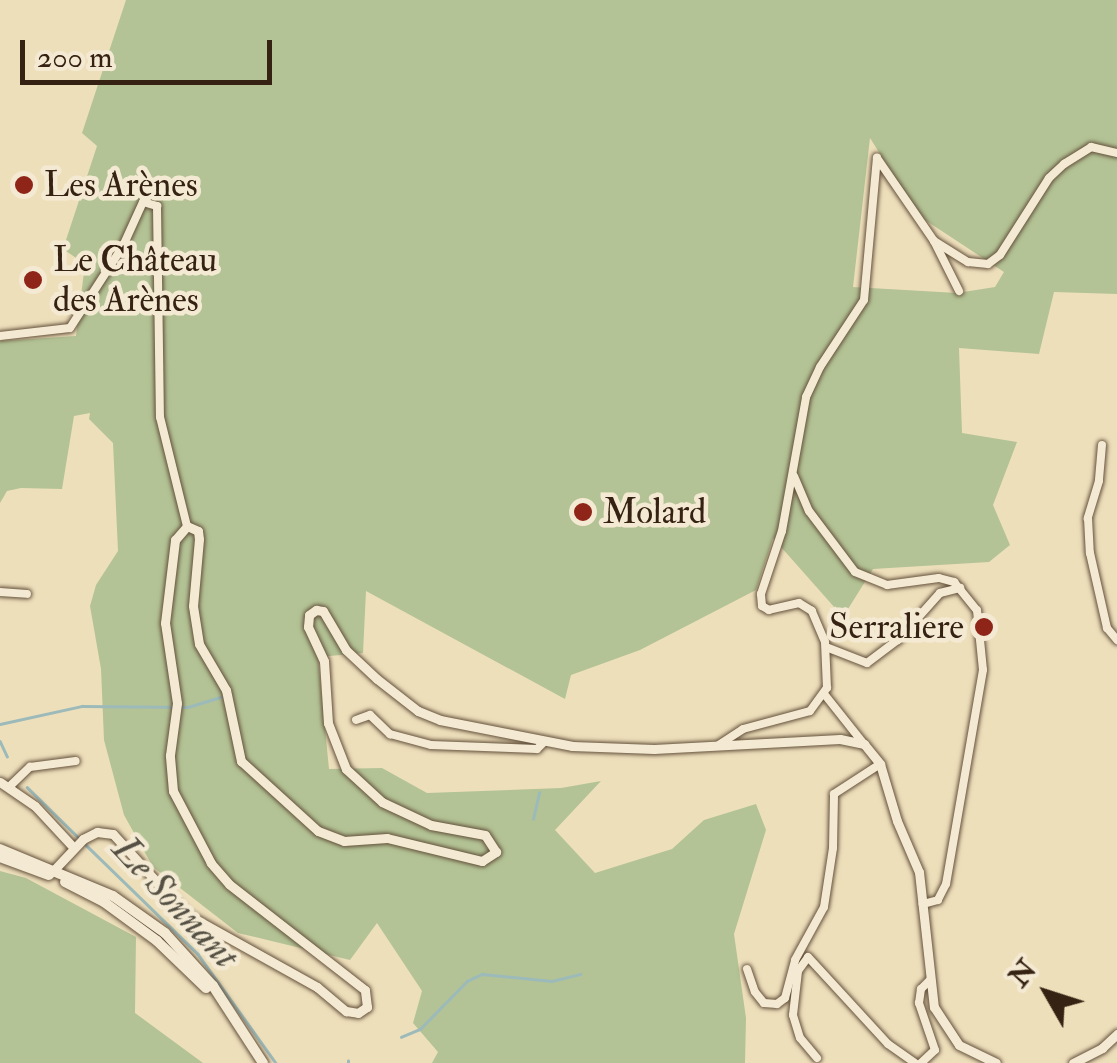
<!DOCTYPE html>
<html>
<head>
<meta charset="utf-8">
<style>
	body { margin:0 }
	#map { position:relative; width:1117px; height:1063px; overflow:hidden; background:#eedfbb; font-family:"IM FELL Double Pica",serif }
	div>[style] { position:absolute }
	.green>* { inset:0; background:#b3c395 }
	.stream>* { height:2.5px; margin:-1.25px; padding:0 1.25px; transform-origin:1.25px; border-radius:1.25px; background:#9cbab9 }
	.roads { filter:drop-shadow(0 0 2px #64513c) drop-shadow(0 0 2px #64513c) }
	.minor>* { height:8px; margin:-4px; padding:0 4px; transform-origin:4px; border-radius:4px; background:#f4ead3 }
	.tertiary>* { height:9px; margin:-4.5px; padding:0 4.5px; transform-origin:4.5px; border-radius:4.5px; background:#f4ead3 }
	.secondary>* { height:10px; margin:-5px; padding:0 5px; transform-origin:5px; border-radius:5px; background:#f4ead3 }
	.dots>* { width:28px; height:28px; translate:-50% -50%; box-sizing:border-box; border:5px solid #f4ead3; border-radius:50% }
	span { translate:-50% -50%; white-space:nowrap; text-align:center; line-height:1.15; -webkit-text-stroke:9px #f4ead3; paint-order:stroke }
	.poi-label { font-size:35px; color:#362212 }
	.left { translate:0 -50%; text-align:left }
	.right { translate:-100% -50%; text-align:right }
	.water-label { font-size:38px; color:#555044; font-style:italic }
	.north { position:absolute; left:997px; top:943px; width:100px; height:100px; -webkit-text-stroke:8px #f4ead3; paint-order:stroke; rotate:309deg; font-size:28px; font-weight:700; line-height:40px; text-align:center; color:#362212 }
	.north::after { content:''; display:block; margin:auto; width:35px; height:45px; background:#362212; clip-path:polygon(50% 0,100% 100%,50% 72%,0 100%) }
	.scale { position:absolute; left:20px; top:40px; width:252px; height:45px; box-sizing:border-box; border:5px solid #362212; border-top:0; padding-left:12px; font-size:30px; line-height:35px; white-space:nowrap; color:#362212; -webkit-text-stroke:8px #f4ead3; paint-order:stroke }
</style>
</head>
<body>
<div id="map">
	<div class="green">
		<div style="clip-path:polygon(evenodd,126px 0,1117px 0,1117px 294px,1054px 292px,1039px 354px,959px 348px,962px 433px,1017px 442px,993px 505px,1010px 545px,989px 562px,873px 569px,843px 617px,773px 538px,756px 590px,640px 650px,571px 675px,565px 699px,366px 591px,363px 653px,318px 657px,329px 769px,382px 768px,427px 793px,561px 788px,601px 781px,555px 830px,595px 873px,672px 849px,704px 820px,756px 804px,766px 830px,734px 934px,746px 1018px,745px 1063px,432px 1063px,438px 1052px,413px 1023px,422px 991px,377px 923px,350px 960px,238px 933px,153px 867px,124px 815px,104px 740px,101px 669px,90px 606px,96px 585px,118px 551px,113px 443px,89px 419px,90px 413px,74px 416px,62px 489px,21px 488px,7px 491px,0 503px,0 341px,76px 336px,85px 264px,63px 249px,97px 146px,82px 133px,126px 0,870px 138px,919px 216px,1004px 272px,995px 287px,957px 293px,853px 287px,870px 138px)"></div>
		<div style="clip-path:polygon(0 871px,26px 878px,136px 937px,135px 1013px,203px 1063px,0 1063px)"></div>
	</div>
	<div class="stream">
		<div style="left:0;top:724px;width:84px;rotate:-12.4deg"></div>
		<div style="left:82px;top:706px;width:106px;rotate:0.5deg"></div>
		<div style="left:188px;top:707px;width:37px;rotate:-17deg"></div>
		<div style="left:0;top:741px;width:17px;rotate:65deg"></div>
		<div style="left:27px;top:787px;width:71px;rotate:44.4deg"></div>
		<div style="left:533px;top:819px;width:27px;rotate:-77deg"></div>
		<div style="left:84px;top:843px;width:159px;rotate:44.2deg"></div>
		<div style="left:198px;top:954px;width:134px;rotate:54.4deg"></div>
		<div style="left:401px;top:1037px;width:21px;rotate:-23deg"></div>
		<div style="left:420px;top:1029px;width:67px;rotate:-45.6deg"></div>
		<div style="left:467px;top:981px;width:17px;rotate:-25deg"></div>
		<div style="left:482px;top:974px;width:70px;rotate:5.7deg"></div>
		<div style="left:552px;top:981px;width:29px;rotate:-14deg"></div>
		<div style="left:348px;top:1063px;width:2px;rotate:-90deg"></div>
	</div>
	<div class="roads">
		<div class="minor">
			<div style="left:877px;top:158px;width:101px;rotate:55.5deg"></div>
			<div style="left:934px;top:241px;width:56px;rotate:63.4deg"></div>
			<div style="left:934px;top:241px;width:40px;rotate:32deg"></div>
			<div style="left:968px;top:262px;width:20px;rotate:6deg"></div>
			<div style="left:988px;top:264px;width:15px;rotate:-37deg"></div>
			<div style="left:1000px;top:255px;width:91px;rotate:-57.5deg"></div>
			<div style="left:1049px;top:178px;width:21px;rotate:-43deg"></div>
			<div style="left:1064px;top:164px;width:32px;rotate:-32deg"></div>
			<div style="left:1091px;top:147px;width:27px;rotate:13deg"></div>
			<div style="left:0;top:336px;width:70px;rotate:-6.5deg"></div>
			<div style="left:70px;top:328px;width:98px;rotate:-57.1deg"></div>
			<div style="left:123px;top:246px;width:48px;rotate:-65.6deg"></div>
			<div style="left:143px;top:202px;width:15px;rotate:16deg"></div>
			<div style="left:157px;top:206px;width:211px;rotate:89.2deg"></div>
			<div style="left:160px;top:417px;width:112px;rotate:76.1deg"></div>
			<div style="left:1102px;top:445px;width:36px;rotate:95deg"></div>
			<div style="left:1099px;top:481px;width:39px;rotate:107deg"></div>
			<div style="left:1088px;top:518px;width:35px;rotate:87deg"></div>
			<div style="left:1090px;top:553px;width:77px;rotate:77.2deg"></div>
			<div style="left:1107px;top:628px;width:16px;rotate:50deg"></div>
			<div style="left:794px;top:476px;width:38px;rotate:67deg"></div>
			<div style="left:809px;top:511px;width:76px;rotate:53deg"></div>
			<div style="left:855px;top:572px;width:35px;rotate:22deg"></div>
			<div style="left:887px;top:585px;width:52px;rotate:-7.7deg"></div>
			<div style="left:939px;top:578px;width:16px;rotate:15deg"></div>
			<div style="left:954px;top:582px;width:36px;rotate:51deg"></div>
			<div style="left:977px;top:610px;width:60px;rotate:84.3deg"></div>
			<div style="left:983px;top:670px;width:217px;rotate:99.8deg"></div>
			<div style="left:946px;top:884px;width:18px;rotate:117deg"></div>
			<div style="left:938px;top:900px;width:16px;rotate:165deg"></div>
			<div style="left:0;top:592px;width:27px;rotate:4deg"></div>
			<div style="left:826px;top:647px;width:44px;rotate:21.3deg"></div>
			<div style="left:867px;top:663px;width:39px;rotate:-37deg"></div>
			<div style="left:898px;top:640px;width:63px;rotate:-48.2deg"></div>
			<div style="left:940px;top:593px;width:21px;rotate:-14deg"></div>
			<div style="left:825px;top:695px;width:63px;rotate:51.5deg"></div>
			<div style="left:356px;top:720px;width:15px;rotate:-20deg"></div>
			<div style="left:370px;top:715px;width:28px;rotate:44deg"></div>
			<div style="left:390px;top:734px;width:42px;rotate:15deg"></div>
			<div style="left:431px;top:745px;width:106px;rotate:2.2deg"></div>
			<div style="left:537px;top:749px;width:8px;rotate:-45deg"></div>
			<div style="left:717px;top:746px;width:31px;rotate:-33deg"></div>
			<div style="left:743px;top:729px;width:69px;rotate:-15deg"></div>
			<div style="left:810px;top:711px;width:29px;rotate:-54deg"></div>
			<div style="left:827px;top:688px;width:46px;rotate:-92.5deg"></div>
			<div style="left:825px;top:642px;width:34px;rotate:-113deg"></div>
			<div style="left:812px;top:611px;width:15px;rotate:-148deg"></div>
			<div style="left:799px;top:603px;width:31px;rotate:167deg"></div>
			<div style="left:769px;top:610px;width:8px;rotate:-150deg"></div>
			<div style="left:762px;top:606px;width:12px;rotate:-95deg"></div>
			<div style="left:761px;top:594px;width:66px;rotate:-71.6deg"></div>
			<div style="left:782px;top:531px;width:136px;rotate:-79.8deg"></div>
			<div style="left:806px;top:397px;width:33px;rotate:-65deg"></div>
			<div style="left:820px;top:367px;width:80px;rotate:-56.7deg"></div>
			<div style="left:864px;top:300px;width:143px;rotate:-84.8deg"></div>
			<div style="left:9px;top:787px;width:29px;rotate:-44deg"></div>
			<div style="left:30px;top:767px;width:46px;rotate:-7.4deg"></div>
			<div style="left:747px;top:969px;width:24px;rotate:71deg"></div>
			<div style="left:755px;top:992px;width:14px;rotate:51deg"></div>
			<div style="left:764px;top:1003px;width:13px;rotate:4deg"></div>
			<div style="left:777px;top:1004px;width:10px;rotate:-37deg"></div>
			<div style="left:785px;top:998px;width:39px;rotate:-75deg"></div>
			<div style="left:795px;top:960px;width:60px;rotate:-61.3deg"></div>
			<div style="left:824px;top:907px;width:60px;rotate:-81.3deg"></div>
			<div style="left:833px;top:848px;width:54px;rotate:-88.9deg"></div>
			<div style="left:834px;top:794px;width:55px;rotate:-33.1deg"></div>
			<div style="left:817px;top:1058px;width:26px;rotate:-130deg"></div>
			<div style="left:800px;top:1038px;width:24px;rotate:-107deg"></div>
			<div style="left:793px;top:1015px;width:44px;rotate:-83.5deg"></div>
			<div style="left:798px;top:971px;width:17px;rotate:-54deg"></div>
			<div style="left:808px;top:957px;width:118px;rotate:47.4deg"></div>
			<div style="left:888px;top:1044px;width:33px;rotate:35deg"></div>
			<div style="left:921px;top:1063px;width:19px;rotate:-43deg"></div>
			<div style="left:935px;top:1050px;width:50px;rotate:-108.8deg"></div>
			<div style="left:919px;top:1003px;width:14px;rotate:-82deg"></div>
			<div style="left:921px;top:989px;width:13px;rotate:-45deg"></div>
		</div>
		<div class="tertiary">
			<div style="left:0;top:782px;width:42px;rotate:34.4deg"></div>
			<div style="left:35px;top:806px;width:57px;rotate:47.1deg"></div>
			<div style="left:51px;top:873px;width:47px;rotate:-46.7deg"></div>
			<div style="left:83px;top:839px;width:16px;rotate:-27deg"></div>
			<div style="left:97px;top:832px;width:16px;rotate:7deg"></div>
			<div style="left:113px;top:834px;width:108px;rotate:47.6deg"></div>
			<div style="left:186px;top:914px;width:150px;rotate:29.1deg"></div>
			<div style="left:317px;top:987px;width:38px;rotate:40deg"></div>
			<div style="left:346px;top:1011px;width:12px;rotate:9deg"></div>
			<div style="left:358px;top:1013px;width:11px;rotate:-34deg"></div>
			<div style="left:367px;top:1007px;width:17px;rotate:-97deg"></div>
			<div style="left:365px;top:990px;width:172px;rotate:-142.1deg"></div>
			<div style="left:229px;top:884px;width:28px;rotate:-131deg"></div>
			<div style="left:211px;top:863px;width:81px;rotate:-117.8deg"></div>
			<div style="left:173px;top:791px;width:36px;rotate:-95deg"></div>
			<div style="left:170px;top:755px;width:52px;rotate:-82.3deg"></div>
			<div style="left:177px;top:703px;width:81px;rotate:-98.5deg"></div>
			<div style="left:165px;top:623px;width:84px;rotate:-83.1deg"></div>
			<div style="left:175px;top:540px;width:18px;rotate:-49deg"></div>
			<div style="left:187px;top:526px;width:12px;rotate:24deg"></div>
			<div style="left:198px;top:531px;width:8px;rotate:83deg"></div>
			<div style="left:199px;top:539px;width:67px;rotate:95.1deg"></div>
			<div style="left:193px;top:606px;width:38px;rotate:81deg"></div>
			<div style="left:199px;top:644px;width:53px;rotate:59.6deg"></div>
			<div style="left:226px;top:690px;width:73px;rotate:78.1deg"></div>
			<div style="left:241px;top:761px;width:104px;rotate:42.3deg"></div>
			<div style="left:318px;top:831px;width:28px;rotate:21deg"></div>
			<div style="left:344px;top:841px;width:43px;rotate:-4deg"></div>
			<div style="left:387px;top:838px;width:98px;rotate:13.6deg"></div>
			<div style="left:482px;top:861px;width:17px;rotate:-33deg"></div>
			<div style="left:496px;top:852px;width:20px;rotate:-123deg"></div>
			<div style="left:485px;top:835px;width:55px;rotate:-169.5deg"></div>
			<div style="left:431px;top:825px;width:54px;rotate:-154.9deg"></div>
			<div style="left:382px;top:802px;width:49px;rotate:-137.5deg"></div>
			<div style="left:346px;top:769px;width:49px;rotate:-111.4deg"></div>
			<div style="left:328px;top:723px;width:62px;rotate:-93.7deg"></div>
			<div style="left:324px;top:661px;width:38px;rotate:-115deg"></div>
			<div style="left:308px;top:627px;width:12px;rotate:-85deg"></div>
			<div style="left:309px;top:615px;width:9px;rotate:-36deg"></div>
			<div style="left:316px;top:610px;width:7px;rotate:8deg"></div>
			<div style="left:323px;top:611px;width:45px;rotate:59.5deg"></div>
			<div style="left:346px;top:650px;width:42px;rotate:43.1deg"></div>
			<div style="left:377px;top:679px;width:52px;rotate:38deg"></div>
			<div style="left:418px;top:711px;width:24px;rotate:22deg"></div>
			<div style="left:440px;top:720px;width:135px;rotate:11.1deg"></div>
			<div style="left:572px;top:746px;width:82px;rotate:2.1deg"></div>
			<div style="left:654px;top:749px;width:186px;rotate:-3.1deg"></div>
			<div style="left:840px;top:739px;width:25px;rotate:12deg"></div>
			<div style="left:864px;top:744px;width:26px;rotate:51deg"></div>
			<div style="left:880px;top:764px;width:59px;rotate:73.4deg"></div>
			<div style="left:897px;top:821px;width:56px;rotate:66.7deg"></div>
			<div style="left:919px;top:872px;width:136px;rotate:83.7deg"></div>
			<div style="left:934px;top:1007px;width:45px;rotate:56.7deg"></div>
			<div style="left:959px;top:1045px;width:41px;rotate:25.9deg"></div>
			<div style="left:1073px;top:1063px;width:33px;rotate:-27deg"></div>
			<div style="left:1102px;top:1048px;width:21px;rotate:-43deg"></div>
		</div>
		<div class="secondary">
			<div style="left:0;top:849px;width:122px;rotate:22.6deg"></div>
			<div style="left:113px;top:896px;width:64px;rotate:35.4deg"></div>
			<div style="left:165px;top:933px;width:72px;rotate:47.8deg"></div>
			<div style="left:213px;top:986px;width:92px;rotate:57deg"></div>
			<div style="left:0;top:857px;width:52px;rotate:20.2deg"></div>
			<div style="left:65px;top:882px;width:44px;rotate:27.1deg"></div>
			<div style="left:104px;top:902px;width:66px;rotate:36.3deg"></div>
			<div style="left:157px;top:941px;width:68px;rotate:43.8deg"></div>
		</div>
	</div>
	<div class="dots">
		<div style="left:24px;top:185px;background:#8f2418"></div>
		<div style="left:33px;top:280px;background:#8f2418"></div>
		<div style="left:583px;top:512px;background:#8f2418"></div>
		<div style="left:984px;top:627px;background:#8f2418"></div>
	</div>
	<div class="poi-label">
		<span class="left" style="left:44px;top:185px">Les Arènes</span>
		<span class="left" style="left:53px;top:280px">Le Château<br>des Arènes</span>
		<span class="left" style="left:603px;top:512px">Molard</span>
		<span class="right" style="left:964px;top:627px">Serraliere</span>
	</div>
	<div class="water-label">
		<span style="left:175px;top:903px;rotate:47deg">Le Sonnant</span>
	</div>
	<div class="north">N</div>
	<div class="scale">200 m</div>
</div>
</body>
</html>
